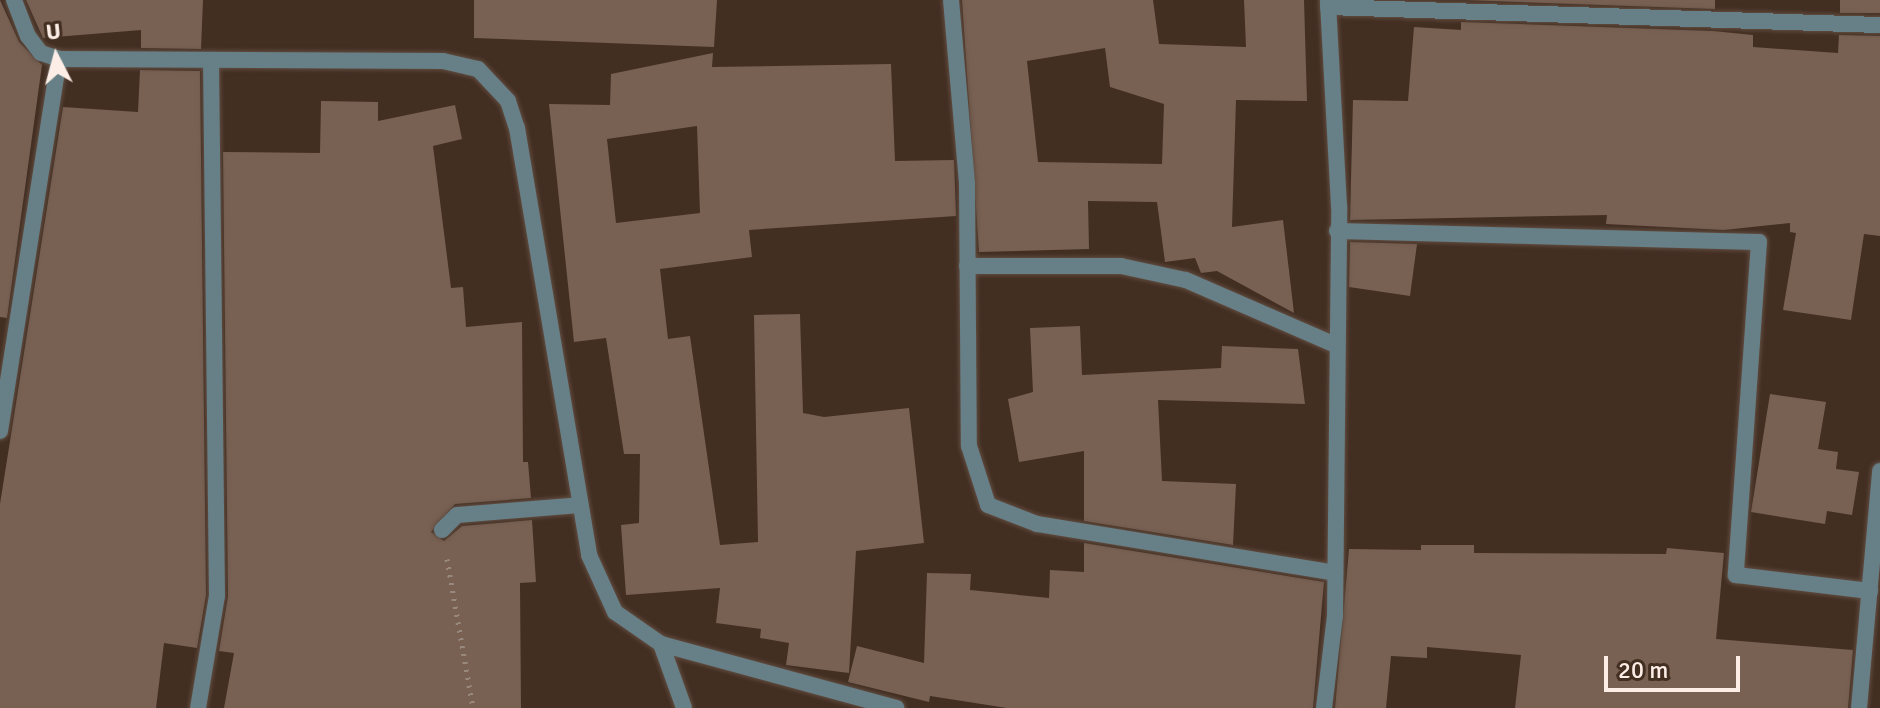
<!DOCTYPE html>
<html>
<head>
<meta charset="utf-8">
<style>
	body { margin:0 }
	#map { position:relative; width:1880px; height:708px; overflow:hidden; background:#432e22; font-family:Signika,sans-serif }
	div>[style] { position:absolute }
	.building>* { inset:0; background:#786153; transform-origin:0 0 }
	.path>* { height:5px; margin-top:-2.5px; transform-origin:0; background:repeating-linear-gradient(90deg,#99887d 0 2px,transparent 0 8px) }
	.roads { filter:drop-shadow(0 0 2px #614d41) drop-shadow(0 0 2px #614d41) }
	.street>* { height:16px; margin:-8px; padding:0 8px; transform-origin:8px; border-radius:8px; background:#677f86 }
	span { translate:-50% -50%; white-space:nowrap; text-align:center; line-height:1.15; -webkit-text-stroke:8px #432e22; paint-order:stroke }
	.north { position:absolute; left:16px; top:16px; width:80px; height:80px; -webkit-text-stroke:6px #432e22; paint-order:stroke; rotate:354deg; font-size:22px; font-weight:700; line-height:32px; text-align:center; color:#fceee6 }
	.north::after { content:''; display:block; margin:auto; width:28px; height:36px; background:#fceee6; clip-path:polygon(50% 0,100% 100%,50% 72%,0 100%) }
	.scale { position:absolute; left:1604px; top:656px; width:136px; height:36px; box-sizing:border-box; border:4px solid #fceee6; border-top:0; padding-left:10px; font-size:24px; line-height:28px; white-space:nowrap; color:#fceee6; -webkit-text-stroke:6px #432e22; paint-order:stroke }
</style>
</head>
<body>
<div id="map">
	<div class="building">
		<div style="clip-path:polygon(0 0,19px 42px,42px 65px,7px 318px,0 317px)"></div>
		<div style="clip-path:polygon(26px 0,203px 0,201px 49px,141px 48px,141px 30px,43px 38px)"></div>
		<div style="clip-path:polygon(474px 0,717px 0,714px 47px,474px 38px)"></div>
		<div style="clip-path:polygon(evenodd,962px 0,1153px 0,1159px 44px,1246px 47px,1244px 0,1304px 0,1307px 101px,1236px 100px,1232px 227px,1283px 220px,1294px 313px,1217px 271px,1201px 273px,1195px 258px,1165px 262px,1157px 202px,1088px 201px,1089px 249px,979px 252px,962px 0,1105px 48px,1110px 87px,1164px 104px,1162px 164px,1038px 162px,1027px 61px,1105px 48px)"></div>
		<div style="clip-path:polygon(1463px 0,1715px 0,1715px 9px)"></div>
		<div style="left:1840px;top:0;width:40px;height:13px"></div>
		<div style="clip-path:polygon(1461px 22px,1713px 31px,1753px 35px,1753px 47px,1838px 53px,1839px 35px,1880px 36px,1880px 236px,1864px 234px,1851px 320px,1783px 310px,1796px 233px,1790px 232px,1790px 223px,1724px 230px,1606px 224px,1607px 215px,1350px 220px,1353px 100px,1408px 101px,1414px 27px,1461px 30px)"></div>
		<div style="clip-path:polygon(evenodd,713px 53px,712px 67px,891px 64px,895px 161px,954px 160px,956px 216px,749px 230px,752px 257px,660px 269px,668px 339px,690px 336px,720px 545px,758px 542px,754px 315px,800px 314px,803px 413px,824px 417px,909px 408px,924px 543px,856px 551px,849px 673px,786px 665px,789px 643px,760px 638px,761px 629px,716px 623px,720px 588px,626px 595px,621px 525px,639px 523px,640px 454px,624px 454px,606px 338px,574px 342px,549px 104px,610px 105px,611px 74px,713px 53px,697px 126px,700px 213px,616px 223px,607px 139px,697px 126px)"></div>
		<div style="clip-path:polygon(140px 70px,200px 71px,206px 595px,197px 648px,164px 643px,156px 708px,0 708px,0 504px,63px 107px,138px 112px)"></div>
		<div style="clip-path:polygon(321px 101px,378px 102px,378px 121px,455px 105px,462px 139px,433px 146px,451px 288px,463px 287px,466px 327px,522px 322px,523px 462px,528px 462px,531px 498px,455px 504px,431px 532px,444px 541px,462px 526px,532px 520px,536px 582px,520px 583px,521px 708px,224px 708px,234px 653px,219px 651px,228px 596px,223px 152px,320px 153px)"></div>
		<div style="clip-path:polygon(1350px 242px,1417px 244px,1410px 296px,1349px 287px)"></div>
		<div style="clip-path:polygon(1080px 326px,1082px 375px,1221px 368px,1222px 346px,1298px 349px,1305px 404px,1158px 400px,1162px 481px,1236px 484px,1233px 545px,1084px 521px,1084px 451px,1019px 462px,1008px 399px,1033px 392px,1030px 328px)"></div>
		<div style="clip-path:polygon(1770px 394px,1826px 402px,1818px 449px,1838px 452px,1836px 469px,1859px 472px,1852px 515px,1827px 511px,1825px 524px,1751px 512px)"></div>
		<div style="clip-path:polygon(1084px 543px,1324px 582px,1313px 708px,1007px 708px,930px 696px,929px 702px,848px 682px,857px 646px,924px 663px,927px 573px,971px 574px,970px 590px,1049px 598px,1050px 570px,1084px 572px)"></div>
		<div style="clip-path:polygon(1421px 545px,1474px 545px,1474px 553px,1666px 554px,1667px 548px,1724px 553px,1716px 639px,1853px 650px,1848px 708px,1515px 708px,1521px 655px,1427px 647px,1427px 658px,1391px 656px,1386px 708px,1335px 708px,1349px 549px,1421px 550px)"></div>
	</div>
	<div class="path">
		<div style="left:447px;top:559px;width:151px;rotate:80.1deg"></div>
	</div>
	<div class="roads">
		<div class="street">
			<div style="left:14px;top:0;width:39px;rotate:69deg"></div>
			<div style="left:28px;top:36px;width:21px;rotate:53deg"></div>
			<div style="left:41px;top:53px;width:19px;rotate:18deg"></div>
			<div style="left:59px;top:59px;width:384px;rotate:0.3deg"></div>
			<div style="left:443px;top:61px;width:36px;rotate:13deg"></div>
			<div style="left:478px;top:69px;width:44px;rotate:46.8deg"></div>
			<div style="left:508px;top:101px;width:28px;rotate:72deg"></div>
			<div style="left:517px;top:128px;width:433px;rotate:80.4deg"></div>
			<div style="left:589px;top:555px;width:63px;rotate:65.5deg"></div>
			<div style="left:615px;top:612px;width:56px;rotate:34.8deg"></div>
			<div style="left:661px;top:644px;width:244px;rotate:15.2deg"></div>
			<div style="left:951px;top:0;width:184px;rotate:85deg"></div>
			<div style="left:967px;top:183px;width:263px;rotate:89.6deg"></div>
			<div style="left:969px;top:446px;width:62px;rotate:72.1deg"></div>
			<div style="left:988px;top:505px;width:53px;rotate:21.2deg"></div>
			<div style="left:1037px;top:524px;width:302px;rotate:9.3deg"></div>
			<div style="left:1328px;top:7px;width:552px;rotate:1.87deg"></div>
			<div style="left:1337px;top:231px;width:422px;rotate:1.5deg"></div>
			<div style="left:1759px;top:242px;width:334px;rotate:94deg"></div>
			<div style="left:1736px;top:575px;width:135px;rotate:6.8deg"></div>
			<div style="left:967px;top:266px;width:154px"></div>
			<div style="left:1121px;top:266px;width:66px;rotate:12.2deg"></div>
			<div style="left:1186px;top:280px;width:160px;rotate:23.5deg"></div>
			<div style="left:0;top:431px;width:377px;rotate:-81deg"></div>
			<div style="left:442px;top:530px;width:21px;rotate:-45deg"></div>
			<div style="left:457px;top:515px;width:123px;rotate:-4.6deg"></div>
			<div style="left:661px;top:644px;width:68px;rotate:70.2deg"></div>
			<div style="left:198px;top:708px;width:114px;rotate:-80.4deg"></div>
			<div style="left:217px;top:596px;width:535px;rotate:-90.64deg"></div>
			<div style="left:1324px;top:708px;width:93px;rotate:-83.2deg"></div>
			<div style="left:1335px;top:616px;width:410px;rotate:-89.4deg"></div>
			<div style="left:1339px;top:206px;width:206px;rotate:-93.1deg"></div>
			<div style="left:1859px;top:708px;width:238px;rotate:-84.9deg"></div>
		</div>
	</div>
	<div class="north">U</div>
	<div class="scale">20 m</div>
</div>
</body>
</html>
